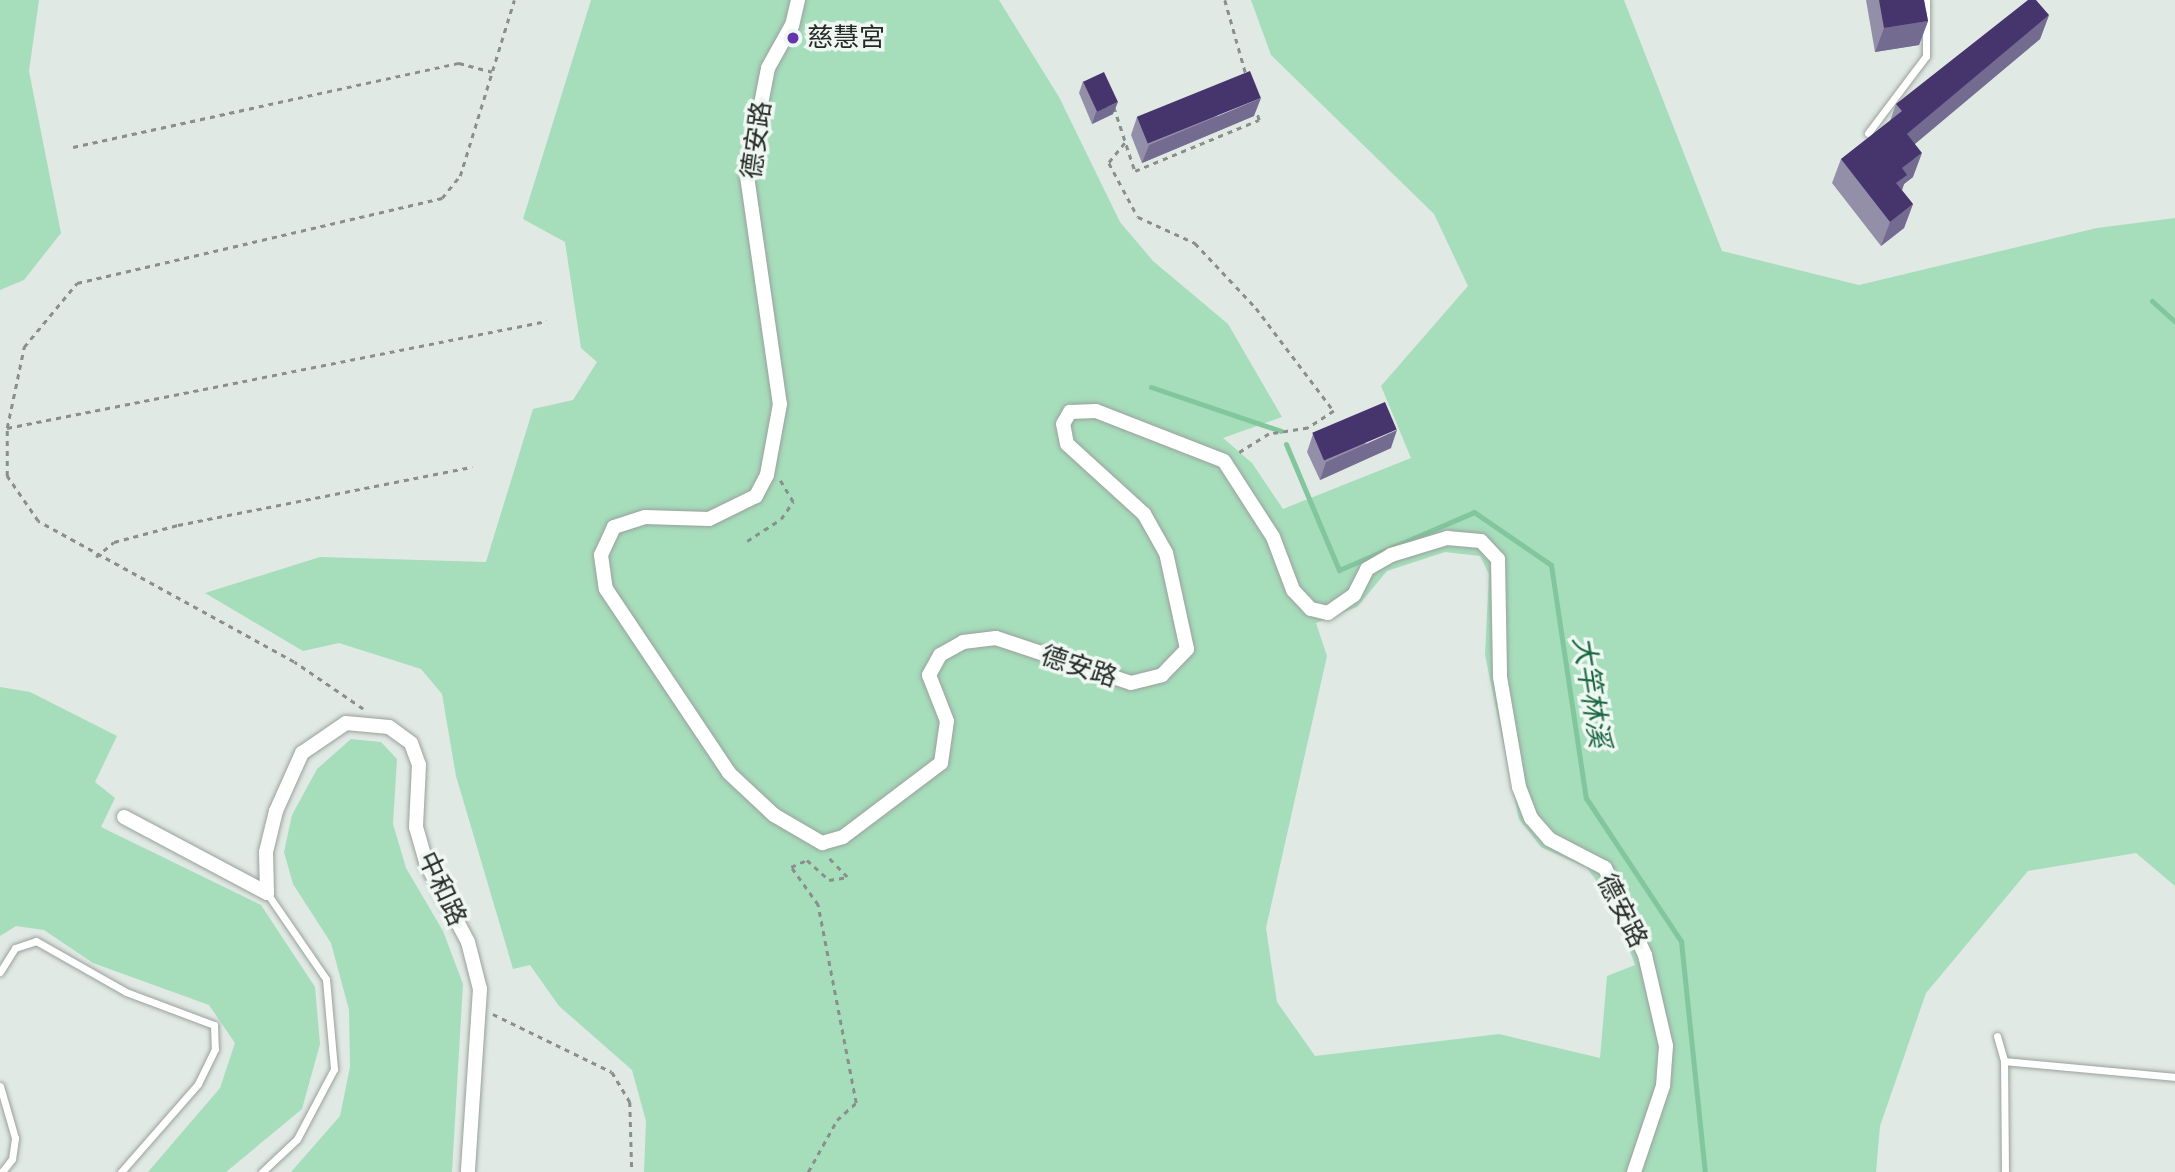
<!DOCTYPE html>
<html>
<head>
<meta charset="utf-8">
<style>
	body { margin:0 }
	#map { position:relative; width:2175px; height:1172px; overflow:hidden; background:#e1e9e4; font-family:"Zilla Slab","Noto Sans TC",serif }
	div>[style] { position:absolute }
	.green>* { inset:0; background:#a6ddbb }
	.stream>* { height:5px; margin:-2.5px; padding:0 2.5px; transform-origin:2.5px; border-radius:2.5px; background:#81c69d }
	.path>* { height:2.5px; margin-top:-1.25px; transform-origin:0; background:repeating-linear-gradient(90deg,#898f8b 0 5px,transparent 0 10px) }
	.roads { filter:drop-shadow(0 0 2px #99a19c) drop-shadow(0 0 2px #99a19c) }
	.lane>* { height:7px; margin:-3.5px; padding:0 3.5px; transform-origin:3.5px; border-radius:3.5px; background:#fff }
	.street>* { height:14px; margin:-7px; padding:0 7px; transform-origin:7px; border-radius:7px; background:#fff }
	.wall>* { inset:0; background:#948fa8 }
	.shaded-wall>* { inset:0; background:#746b90 }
	.building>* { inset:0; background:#46356c; transform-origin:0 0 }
	.dots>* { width:19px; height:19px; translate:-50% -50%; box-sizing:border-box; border:4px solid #eef7f1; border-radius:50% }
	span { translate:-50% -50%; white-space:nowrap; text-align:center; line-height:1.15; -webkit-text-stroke:7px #eef7f1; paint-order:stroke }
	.poi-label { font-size:26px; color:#272b28 }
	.left { translate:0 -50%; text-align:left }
	.street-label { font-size:26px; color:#272b28 }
	.water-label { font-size:28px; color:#186741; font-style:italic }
</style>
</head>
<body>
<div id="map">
	<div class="green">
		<div style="clip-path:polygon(0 0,39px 0,29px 71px,61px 233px,24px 280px,0 290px)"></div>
		<div style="clip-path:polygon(evenodd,591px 0,999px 0,1059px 97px,1120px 222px,1153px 261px,1228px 324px,1282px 417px,1223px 438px,1252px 463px,1283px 509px,1411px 458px,1381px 386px,1468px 286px,1434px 214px,1271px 55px,1251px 0,1624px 0,1722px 251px,1859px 285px,2097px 228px,2175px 218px,2175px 886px,2136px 853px,2028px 871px,1926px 993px,1880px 1126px,1876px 1172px,644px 1172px,646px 1121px,632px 1070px,559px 1006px,530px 965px,513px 969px,456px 776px,442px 694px,421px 669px,339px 643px,303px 651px,205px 593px,320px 557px,486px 562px,533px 409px,573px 400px,597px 362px,581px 348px,565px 242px,523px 219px,591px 0,1445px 552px,1480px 556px,1489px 574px,1485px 655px,1519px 819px,1541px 847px,1587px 868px,1613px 904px,1635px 965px,1607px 976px,1600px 1058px,1499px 1034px,1315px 1056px,1277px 1002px,1266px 928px,1327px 656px,1316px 623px,1357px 607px,1387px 571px,1445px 552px)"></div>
		<div style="clip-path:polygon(0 687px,30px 692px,117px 736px,95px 782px,115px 798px,101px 827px,261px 905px,315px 987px,320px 1044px,302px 1109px,226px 1172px,148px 1172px,220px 1088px,235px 1043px,209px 1005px,93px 963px,44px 930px,16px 926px,0 936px)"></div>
		<div style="clip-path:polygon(351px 739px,381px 742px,397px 759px,393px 824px,406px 868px,443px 931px,463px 984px,452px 1172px,291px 1172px,340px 1116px,350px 1067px,349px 1010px,331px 943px,293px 884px,284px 852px,292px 815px,317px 769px)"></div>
	</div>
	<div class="stream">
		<div style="left:2152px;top:301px;width:31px;rotate:42deg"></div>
		<div style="left:1151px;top:387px;width:137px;rotate:18.7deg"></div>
		<div style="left:1286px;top:444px;width:137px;rotate:67.2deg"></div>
		<div style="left:1339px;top:570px;width:147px;rotate:-23.2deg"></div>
		<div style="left:1474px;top:512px;width:93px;rotate:34.5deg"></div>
		<div style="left:1551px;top:565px;width:236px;rotate:81.5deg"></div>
		<div style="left:1586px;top:798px;width:172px;rotate:56.4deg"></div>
		<div style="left:1681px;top:941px;width:232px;rotate:84.1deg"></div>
	</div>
	<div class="path">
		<div style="left:1225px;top:0;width:77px;rotate:74.2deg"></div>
		<div style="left:1114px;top:107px;width:67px;rotate:71.8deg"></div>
		<div style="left:1135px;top:171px;width:134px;rotate:-22.4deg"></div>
		<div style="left:1259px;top:120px;width:9px;rotate:-108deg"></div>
		<div style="left:1125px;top:143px;width:26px;rotate:129deg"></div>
		<div style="left:1109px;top:163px;width:61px;rotate:61.8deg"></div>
		<div style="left:1138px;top:217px;width:63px;rotate:24.5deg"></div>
		<div style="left:1195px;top:243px;width:89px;rotate:46.8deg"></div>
		<div style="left:1256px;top:308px;width:129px;rotate:52.9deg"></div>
		<div style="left:1334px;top:411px;width:31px;rotate:147deg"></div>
		<div style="left:1308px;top:428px;width:39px;rotate:171deg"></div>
		<div style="left:1269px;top:434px;width:36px;rotate:148deg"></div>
		<div style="left:73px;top:147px;width:395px;rotate:-12.3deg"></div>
		<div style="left:459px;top:63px;width:34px;rotate:15deg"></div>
		<div style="left:7px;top:428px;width:550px;rotate:-11.21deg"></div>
		<div style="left:747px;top:541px;width:40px;rotate:-32.9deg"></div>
		<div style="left:781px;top:519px;width:21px;rotate:-55deg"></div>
		<div style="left:793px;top:502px;width:26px;rotate:-121deg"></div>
		<div style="left:96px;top:557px;width:23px;rotate:-40deg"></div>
		<div style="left:114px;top:542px;width:66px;rotate:-14.9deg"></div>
		<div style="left:178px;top:525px;width:300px;rotate:-11.2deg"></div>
		<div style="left:363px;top:709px;width:83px;rotate:-145.7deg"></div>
		<div style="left:294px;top:662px;width:292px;rotate:-151.2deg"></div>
		<div style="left:38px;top:521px;width:55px;rotate:-124.6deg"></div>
		<div style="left:7px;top:476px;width:48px;rotate:-90deg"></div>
		<div style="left:7px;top:428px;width:83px;rotate:-78.1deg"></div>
		<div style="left:24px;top:347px;width:83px;rotate:-50.4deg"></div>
		<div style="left:77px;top:283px;width:375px;rotate:-13.1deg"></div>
		<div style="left:442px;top:198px;width:28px;rotate:-51deg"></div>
		<div style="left:460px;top:176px;width:184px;rotate:-72.9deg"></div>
		<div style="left:493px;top:1014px;width:132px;rotate:26deg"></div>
		<div style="left:612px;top:1072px;width:35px;rotate:59deg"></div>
		<div style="left:630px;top:1102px;width:70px;rotate:88.4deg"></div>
		<div style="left:808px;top:1172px;width:60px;rotate:-60.9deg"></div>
		<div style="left:837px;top:1120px;width:25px;rotate:-42deg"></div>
		<div style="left:856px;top:1103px;width:202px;rotate:-100.9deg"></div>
		<div style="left:818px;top:905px;width:47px;rotate:-125.4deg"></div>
		<div style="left:791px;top:867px;width:17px;rotate:-24deg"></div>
		<div style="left:807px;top:860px;width:30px;rotate:42deg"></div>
		<div style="left:829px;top:880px;width:18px;rotate:-9deg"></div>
		<div style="left:847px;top:877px;width:28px;rotate:-134deg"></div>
	</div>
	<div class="roads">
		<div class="lane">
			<div style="left:1868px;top:133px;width:96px;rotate:-53deg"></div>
			<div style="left:1926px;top:56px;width:56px;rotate:-90deg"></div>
			<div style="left:0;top:972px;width:28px;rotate:-58deg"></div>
			<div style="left:15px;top:948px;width:22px;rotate:-18deg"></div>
			<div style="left:36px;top:941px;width:103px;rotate:29.5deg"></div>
			<div style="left:126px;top:992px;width:94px;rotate:20.6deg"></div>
			<div style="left:214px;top:1025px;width:24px;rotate:88deg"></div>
			<div style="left:215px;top:1049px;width:39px;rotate:116deg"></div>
			<div style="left:198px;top:1084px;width:117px;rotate:131.2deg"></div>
			<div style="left:1997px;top:1036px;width:26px;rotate:74deg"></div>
			<div style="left:0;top:1086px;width:54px;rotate:73.9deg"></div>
			<div style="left:15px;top:1138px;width:21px;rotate:98deg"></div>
			<div style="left:12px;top:1159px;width:16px;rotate:128deg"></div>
			<div style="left:262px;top:1172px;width:48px;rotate:-43.3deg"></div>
			<div style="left:297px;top:1139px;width:79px;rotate:-62.1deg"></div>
			<div style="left:334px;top:1069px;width:90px;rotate:-95.1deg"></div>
			<div style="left:326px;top:979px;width:104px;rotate:-124.5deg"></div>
			<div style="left:2005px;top:1172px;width:111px;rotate:-90.5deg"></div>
			<div style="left:2004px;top:1061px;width:172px;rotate:5.3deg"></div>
		</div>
		<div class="street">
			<div style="left:798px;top:0;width:26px;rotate:103deg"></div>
			<div style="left:792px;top:25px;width:49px;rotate:119.2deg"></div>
			<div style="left:768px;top:68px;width:110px;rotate:101deg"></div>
			<div style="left:747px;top:176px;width:230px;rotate:81.8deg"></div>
			<div style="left:780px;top:404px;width:72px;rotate:100.4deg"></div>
			<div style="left:767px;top:475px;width:24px;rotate:118deg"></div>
			<div style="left:756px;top:496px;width:52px;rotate:153.9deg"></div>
			<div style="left:709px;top:519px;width:64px;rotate:-178.2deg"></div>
			<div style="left:645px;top:517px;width:33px;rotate:162deg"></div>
			<div style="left:614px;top:527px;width:31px;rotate:115deg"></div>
			<div style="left:601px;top:555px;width:34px;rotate:82deg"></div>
			<div style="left:606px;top:589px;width:221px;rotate:56.2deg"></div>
			<div style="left:729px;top:773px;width:62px;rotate:43deg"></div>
			<div style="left:774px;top:815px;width:56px;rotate:30.3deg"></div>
			<div style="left:822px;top:843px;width:22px;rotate:-16deg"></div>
			<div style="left:843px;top:837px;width:123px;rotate:-37.1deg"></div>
			<div style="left:941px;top:763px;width:42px;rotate:-81.9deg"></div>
			<div style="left:947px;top:721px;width:49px;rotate:-111.4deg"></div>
			<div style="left:929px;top:675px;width:23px;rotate:-61deg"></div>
			<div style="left:940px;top:655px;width:26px;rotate:-29deg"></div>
			<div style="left:963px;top:642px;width:33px;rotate:-7deg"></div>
			<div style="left:996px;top:638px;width:142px;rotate:18.4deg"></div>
			<div style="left:1131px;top:683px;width:32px;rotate:-14deg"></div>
			<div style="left:1162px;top:675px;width:36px;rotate:-46deg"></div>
			<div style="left:1187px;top:649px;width:98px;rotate:-102.3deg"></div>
			<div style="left:1166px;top:553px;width:45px;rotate:-119.4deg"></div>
			<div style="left:1144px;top:514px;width:104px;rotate:-137.7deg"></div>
			<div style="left:1067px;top:444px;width:20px;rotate:-101deg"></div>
			<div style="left:1063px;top:424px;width:14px;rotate:-60deg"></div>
			<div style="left:1070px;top:412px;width:26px;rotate:-2deg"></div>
			<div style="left:1096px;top:411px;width:137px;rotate:21.3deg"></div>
			<div style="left:1224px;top:461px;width:90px;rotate:57.2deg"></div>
			<div style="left:1273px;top:537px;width:57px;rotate:69.3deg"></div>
			<div style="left:1293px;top:590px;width:26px;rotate:47deg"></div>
			<div style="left:1311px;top:609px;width:17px;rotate:13deg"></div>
			<div style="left:1328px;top:613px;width:32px;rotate:-35deg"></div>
			<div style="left:1354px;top:595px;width:29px;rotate:-63deg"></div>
			<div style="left:1367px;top:569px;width:28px;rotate:-30deg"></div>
			<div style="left:1391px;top:555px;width:59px;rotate:-16.9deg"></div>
			<div style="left:1447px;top:538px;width:34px;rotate:5deg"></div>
			<div style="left:1481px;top:541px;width:25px;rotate:47deg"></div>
			<div style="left:1498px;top:559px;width:118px;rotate:89deg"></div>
			<div style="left:1500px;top:677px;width:112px;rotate:80.2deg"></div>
			<div style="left:1519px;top:787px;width:33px;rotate:69deg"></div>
			<div style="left:1531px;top:818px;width:28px;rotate:49deg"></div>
			<div style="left:1549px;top:839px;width:63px;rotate:27.4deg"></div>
			<div style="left:1605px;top:868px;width:96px;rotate:65.3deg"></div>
			<div style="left:1645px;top:955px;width:93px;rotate:77deg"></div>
			<div style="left:1666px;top:1046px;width:40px;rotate:94.3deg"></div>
			<div style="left:1663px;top:1086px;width:91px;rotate:108.6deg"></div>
			<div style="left:124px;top:817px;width:162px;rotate:28deg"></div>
			<div style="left:267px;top:893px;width:41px;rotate:-91.4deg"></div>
			<div style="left:266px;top:852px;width:42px;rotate:-76.3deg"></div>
			<div style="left:276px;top:811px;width:64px;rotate:-65.9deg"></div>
			<div style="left:302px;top:753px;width:53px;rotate:-34.3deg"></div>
			<div style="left:346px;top:723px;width:43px;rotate:5.3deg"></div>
			<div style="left:389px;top:727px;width:27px;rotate:36deg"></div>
			<div style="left:411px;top:743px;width:23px;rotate:70deg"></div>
			<div style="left:419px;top:765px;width:62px;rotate:92.8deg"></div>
			<div style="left:416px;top:827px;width:37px;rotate:74deg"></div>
			<div style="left:426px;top:863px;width:89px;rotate:62deg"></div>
			<div style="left:468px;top:942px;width:49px;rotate:75.7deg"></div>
			<div style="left:480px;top:989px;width:183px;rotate:93.8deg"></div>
		</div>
	</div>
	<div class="wall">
		<div style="clip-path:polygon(1866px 0,1924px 0,1928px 21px,1919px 45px,1875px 52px)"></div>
		<div style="clip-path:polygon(2049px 15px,2040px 39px,1915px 144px,1913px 177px,1904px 184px,1902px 190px,1913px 204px,1904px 228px,1881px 246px,1832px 183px,1841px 159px,1890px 121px,1896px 104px)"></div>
		<div style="clip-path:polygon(1083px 81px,1113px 114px,1092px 124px,1079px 93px)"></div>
		<div style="clip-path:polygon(1254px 116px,1142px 163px,1131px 135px,1137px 117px)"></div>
		<div style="clip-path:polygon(1313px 434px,1391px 448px,1320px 480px,1307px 452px)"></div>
	</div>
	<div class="shaded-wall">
		<div style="clip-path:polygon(2049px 15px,2040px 39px,1898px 158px,1907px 134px)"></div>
		<div style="clip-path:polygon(1928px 21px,1919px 45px,1875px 52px,1884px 28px)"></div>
		<div style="clip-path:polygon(1261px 98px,1254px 116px,1142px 163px,1149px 145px)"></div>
		<div style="clip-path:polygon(1118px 102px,1113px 114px,1092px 124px,1096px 112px)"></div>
		<div style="clip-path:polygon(1922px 153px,1913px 177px,1904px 184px,1899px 199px,1896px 183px,1902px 168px)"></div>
		<div style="clip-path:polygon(1913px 204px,1904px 228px,1881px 246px,1890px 222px)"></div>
		<div style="clip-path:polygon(1397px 430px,1391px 448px,1320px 480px,1326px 462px)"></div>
	</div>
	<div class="building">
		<div style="clip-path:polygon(1879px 0,1924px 0,1928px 21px,1884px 28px)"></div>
		<div style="clip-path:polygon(2028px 0,2036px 0,2049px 15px,1907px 134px,1922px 153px,1902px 168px,1907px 175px,1896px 183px,1913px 204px,1890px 222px,1841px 159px,1902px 111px,1896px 104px)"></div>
		<div style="left:1250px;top:71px;width:29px;height:122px;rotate:68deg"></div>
		<div style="left:1104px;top:72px;width:33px;height:23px;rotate:65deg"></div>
		<div style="left:1385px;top:402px;width:30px;height:79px;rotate:67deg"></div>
	</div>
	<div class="dots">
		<div style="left:793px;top:38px;background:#6336ae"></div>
	</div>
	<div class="poi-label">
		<span class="left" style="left:807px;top:38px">慈慧宮</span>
	</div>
	<div class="street-label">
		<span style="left:757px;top:140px;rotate:-82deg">德安路</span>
		<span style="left:1079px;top:667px;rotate:18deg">德安路</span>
		<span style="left:442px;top:889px;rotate:65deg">中和路</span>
		<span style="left:1622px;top:911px;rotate:63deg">德安路</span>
	</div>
	<div class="water-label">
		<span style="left:1591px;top:692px;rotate:81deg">大竿林溪</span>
	</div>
</div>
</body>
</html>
